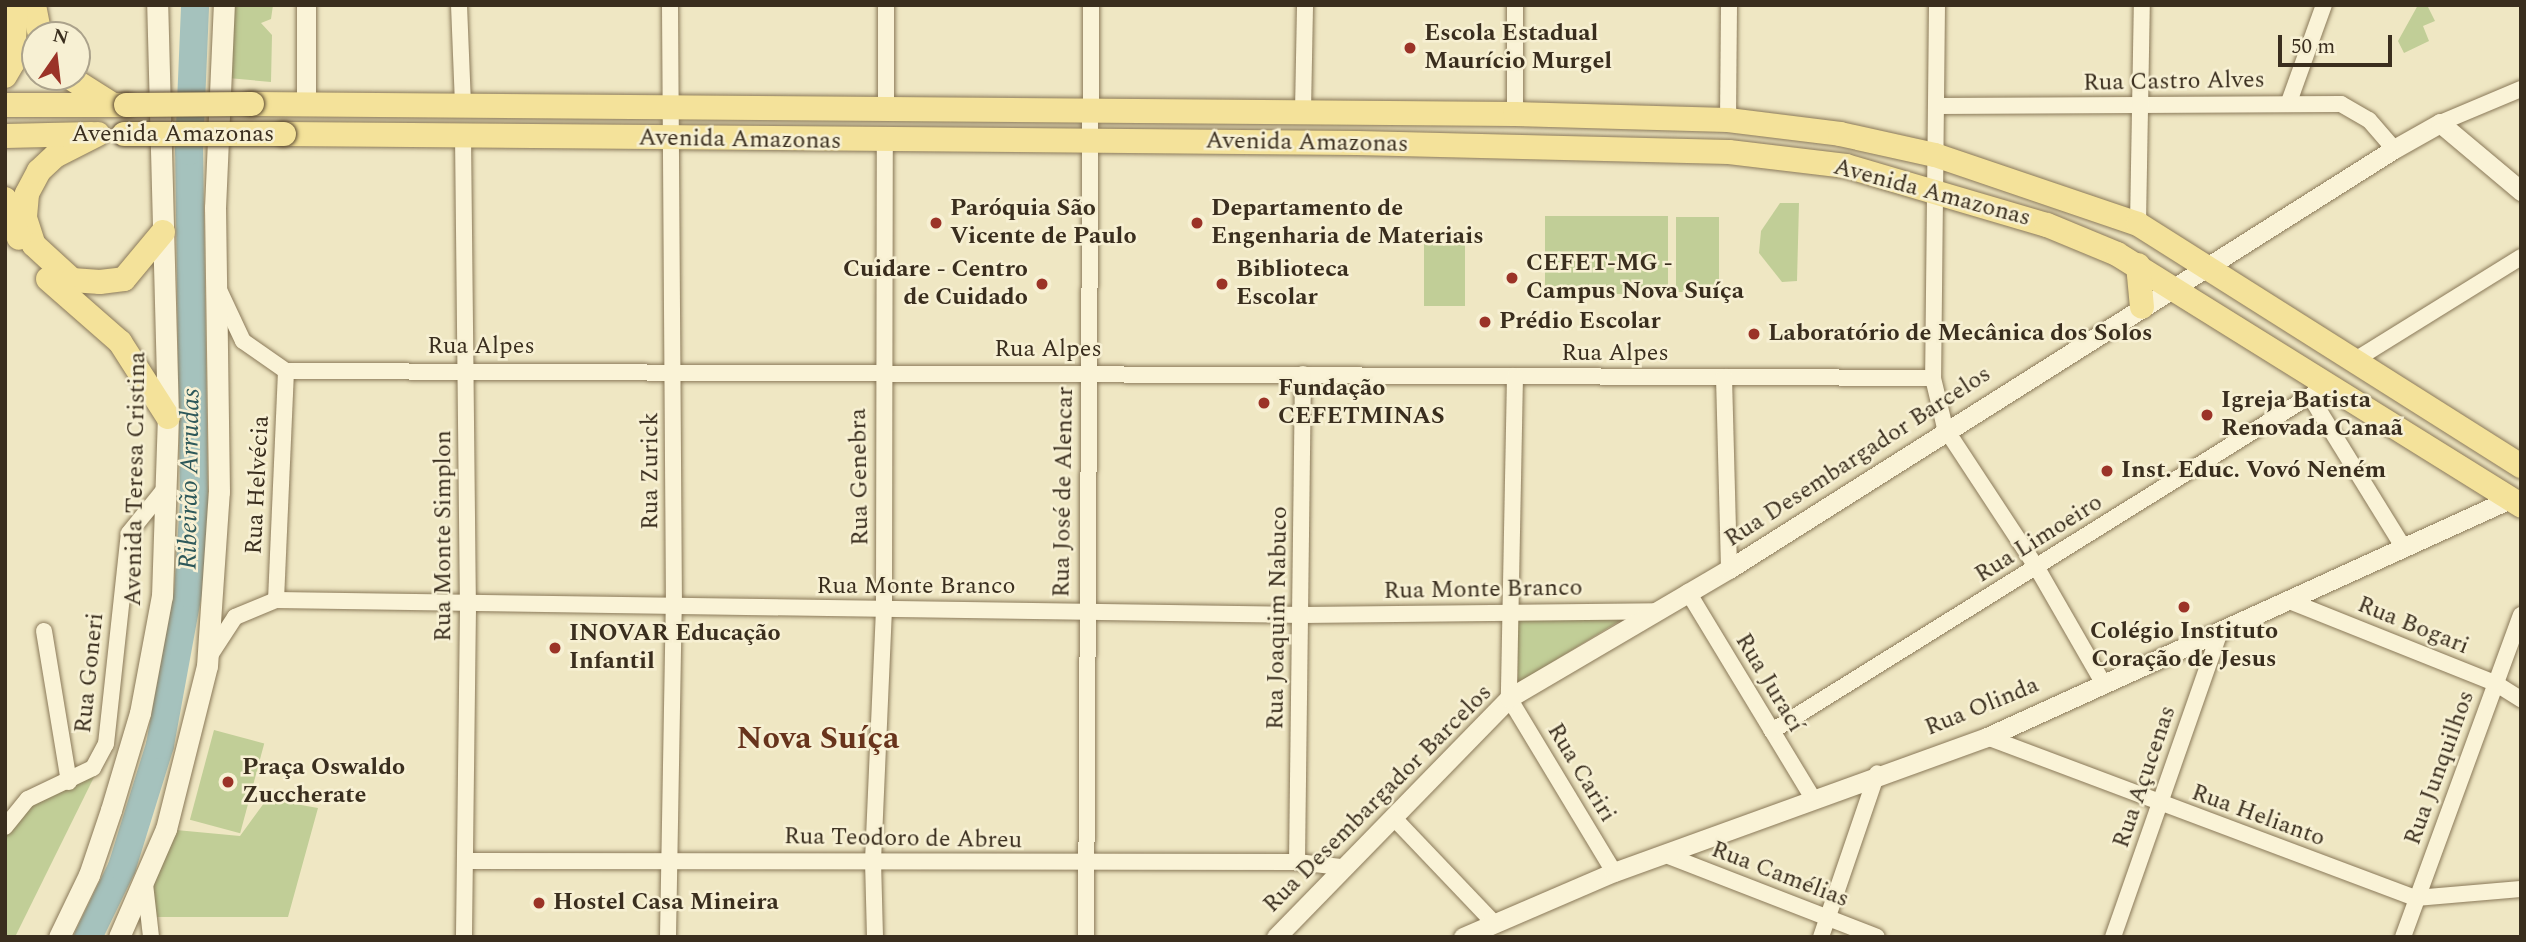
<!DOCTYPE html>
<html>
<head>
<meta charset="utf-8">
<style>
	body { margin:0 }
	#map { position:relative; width:2526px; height:942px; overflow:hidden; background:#efe7c3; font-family:Spectral,serif }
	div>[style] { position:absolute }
	.green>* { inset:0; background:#c1ce97; transform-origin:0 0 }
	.river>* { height:28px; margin:-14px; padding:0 14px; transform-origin:14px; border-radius:14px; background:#a5c2bd }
	.roads { filter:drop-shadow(0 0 2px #8a7959) drop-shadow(0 0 2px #8a7959) }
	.minor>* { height:16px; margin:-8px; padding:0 8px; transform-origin:8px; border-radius:8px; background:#faf3d7 }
	.tertiary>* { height:19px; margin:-9.5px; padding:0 9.5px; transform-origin:9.5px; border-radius:9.5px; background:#faf3d7 }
	.secondary>* { height:21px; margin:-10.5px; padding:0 10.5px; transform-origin:10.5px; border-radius:10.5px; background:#faf3d7 }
	.primary>* { height:24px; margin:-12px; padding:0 12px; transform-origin:12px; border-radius:12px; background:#f4e29a }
	.bridges { filter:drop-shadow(0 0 2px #58462e) drop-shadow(0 0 2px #58462e) }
	.primary-bridge>* { height:24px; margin:-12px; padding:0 12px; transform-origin:12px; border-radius:12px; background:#f4e29a }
	.dots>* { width:19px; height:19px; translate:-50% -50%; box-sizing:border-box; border:4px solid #f7f0d3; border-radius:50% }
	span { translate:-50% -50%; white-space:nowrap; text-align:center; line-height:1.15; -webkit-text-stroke:5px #f7f0d3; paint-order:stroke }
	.poi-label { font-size:24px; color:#3a2e1e; font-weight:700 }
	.left { translate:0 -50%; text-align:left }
	.right { translate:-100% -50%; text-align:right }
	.street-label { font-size:24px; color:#3a2e1e }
	.water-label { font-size:26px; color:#2d585a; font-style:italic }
	.district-label { font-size:32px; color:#68341c; font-weight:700 }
	.frame { position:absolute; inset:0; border:7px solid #3a2e1e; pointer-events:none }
	.north { position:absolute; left:21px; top:21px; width:70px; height:70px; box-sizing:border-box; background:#f7f0d3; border:2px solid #aba28b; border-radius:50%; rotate:14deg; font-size:19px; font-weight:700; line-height:28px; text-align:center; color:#3a2e1e }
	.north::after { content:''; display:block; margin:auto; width:24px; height:32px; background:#9b3327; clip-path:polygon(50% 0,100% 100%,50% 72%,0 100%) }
	.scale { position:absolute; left:2278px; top:35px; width:114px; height:32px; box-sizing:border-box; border:4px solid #3a2e1e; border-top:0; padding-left:9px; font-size:21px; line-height:24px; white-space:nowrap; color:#3a2e1e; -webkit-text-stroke:5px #f7f0d3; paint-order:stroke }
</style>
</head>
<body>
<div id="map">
	<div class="green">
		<div style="clip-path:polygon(233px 5px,273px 5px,271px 19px,261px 23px,272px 35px,271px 82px,228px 78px)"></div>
		<div style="clip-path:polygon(2418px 5px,2427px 5px,2435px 21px,2423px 26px,2429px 41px,2404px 53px,2398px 41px)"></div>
		<div style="clip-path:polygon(1780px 203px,1799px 203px,1797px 281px,1782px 282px,1759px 253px,1761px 231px)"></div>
		<div style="left:1545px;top:216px;width:123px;height:78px"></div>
		<div style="left:1676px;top:217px;width:43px;height:75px"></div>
		<div style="left:1424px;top:242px;width:41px;height:64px"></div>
		<div style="clip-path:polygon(1518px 620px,1621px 620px,1518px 683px)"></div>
		<div style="left:214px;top:730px;width:52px;height:93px;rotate:15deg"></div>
		<div style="clip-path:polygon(97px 771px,15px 937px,5px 937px,5px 829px,28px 799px)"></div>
		<div style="clip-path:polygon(267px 799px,318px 808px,288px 917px,153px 917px,147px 886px,176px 830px,240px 836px)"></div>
	</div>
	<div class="river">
		<div style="left:88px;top:937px;width:78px;rotate:-64.1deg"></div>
		<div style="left:122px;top:867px;width:128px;rotate:-72.7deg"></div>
		<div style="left:160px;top:745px;width:155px;rotate:-79.6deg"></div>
		<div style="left:188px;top:593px;width:93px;rotate:-86.3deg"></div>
		<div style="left:194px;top:500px;width:349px;rotate:-90.8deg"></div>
		<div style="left:189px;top:151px;width:146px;rotate:-87.6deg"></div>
	</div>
	<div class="roads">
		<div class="minor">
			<div style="left:459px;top:5px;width:99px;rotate:87.7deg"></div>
			<div style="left:1937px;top:5px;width:373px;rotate:90.6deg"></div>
			<div style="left:1933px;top:378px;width:51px;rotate:76.5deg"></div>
			<div style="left:1945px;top:428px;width:168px;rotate:56.7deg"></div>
			<div style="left:2037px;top:568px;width:130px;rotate:60.1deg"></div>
			<div style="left:2289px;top:102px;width:103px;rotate:-70.2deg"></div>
			<div style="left:886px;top:106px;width:101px;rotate:-90deg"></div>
			<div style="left:1937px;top:106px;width:404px;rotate:-0.3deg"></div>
			<div style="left:2341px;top:104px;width:32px;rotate:30deg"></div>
			<div style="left:2369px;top:120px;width:38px;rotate:49deg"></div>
			<div style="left:1303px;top:111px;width:106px;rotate:-88.9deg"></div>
			<div style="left:1515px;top:114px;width:109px;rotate:-90deg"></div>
			<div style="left:1728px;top:120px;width:115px;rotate:-89.5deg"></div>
			<div style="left:2440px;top:123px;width:88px;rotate:-22.8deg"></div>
			<div style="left:463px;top:135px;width:472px;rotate:89.4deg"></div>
			<div style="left:468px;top:607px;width:330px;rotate:90.7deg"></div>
			<div style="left:2138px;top:224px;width:219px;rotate:-89deg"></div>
			<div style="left:220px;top:292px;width:54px;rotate:64.9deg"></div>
			<div style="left:243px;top:341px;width:52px;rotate:34.9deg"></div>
			<div style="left:286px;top:371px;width:1647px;rotate:0.24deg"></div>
			<div style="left:2355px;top:360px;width:195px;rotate:-31.8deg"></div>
			<div style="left:1515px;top:376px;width:322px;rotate:91.1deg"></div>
			<div style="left:1509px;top:698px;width:203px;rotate:58.9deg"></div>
			<div style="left:1724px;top:377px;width:192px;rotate:88.5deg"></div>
			<div style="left:2310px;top:396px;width:175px;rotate:58.3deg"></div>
			<div style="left:1688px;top:592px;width:240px;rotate:58.8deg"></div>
			<div style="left:276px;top:600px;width:229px;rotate:-87.5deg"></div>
			<div style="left:2287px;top:600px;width:224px;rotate:21.8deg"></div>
			<div style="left:2495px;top:683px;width:31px;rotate:32deg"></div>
			<div style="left:44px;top:631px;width:153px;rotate:80.6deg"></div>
			<div style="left:211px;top:654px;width:44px;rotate:-57deg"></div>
			<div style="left:235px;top:617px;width:44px;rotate:-22.5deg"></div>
			<div style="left:276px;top:600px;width:1026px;rotate:0.84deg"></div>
			<div style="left:1302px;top:615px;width:356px;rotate:-0.6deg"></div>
			<div style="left:1772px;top:731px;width:656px;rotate:-31.92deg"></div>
			<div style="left:1987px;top:737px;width:458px;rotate:20.6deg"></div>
			<div style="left:2416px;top:898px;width:105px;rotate:-4.9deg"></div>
			<div style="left:1393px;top:817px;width:145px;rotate:46.4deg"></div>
			<div style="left:5px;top:827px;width:36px;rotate:-51deg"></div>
			<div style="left:28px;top:799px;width:72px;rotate:-25.5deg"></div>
			<div style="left:93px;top:768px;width:27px;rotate:-62deg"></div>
			<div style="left:106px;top:744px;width:212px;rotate:-83.8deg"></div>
			<div style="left:129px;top:533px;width:60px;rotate:-51deg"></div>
			<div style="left:1666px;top:855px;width:226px;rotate:21.2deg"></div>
			<div style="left:465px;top:861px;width:832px;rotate:0.07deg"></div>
			<div style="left:1297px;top:862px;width:44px;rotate:6.5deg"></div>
			<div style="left:1297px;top:862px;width:488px;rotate:-89.3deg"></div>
			<div style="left:145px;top:884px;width:53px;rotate:83.5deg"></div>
			<div style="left:668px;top:937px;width:328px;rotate:-89deg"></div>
			<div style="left:674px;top:609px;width:604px;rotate:-90.38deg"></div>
			<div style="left:875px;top:937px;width:76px;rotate:-91.5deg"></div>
			<div style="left:873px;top:861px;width:252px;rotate:-87.5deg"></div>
			<div style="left:884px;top:609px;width:467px;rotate:-89.9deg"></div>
			<div style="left:1086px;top:937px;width:932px;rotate:-89.69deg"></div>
			<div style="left:1821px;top:937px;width:173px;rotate:-71.1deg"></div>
			<div style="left:2113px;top:937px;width:323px;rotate:-70.7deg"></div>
			<div style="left:2403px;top:937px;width:343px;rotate:-69.9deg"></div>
		</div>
		<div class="tertiary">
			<div style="left:306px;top:103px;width:98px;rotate:-90deg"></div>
			<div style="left:1276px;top:937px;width:334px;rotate:-45.7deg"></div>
			<div style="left:1509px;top:698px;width:255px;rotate:-30.4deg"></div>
			<div style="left:1729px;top:569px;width:787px;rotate:-32.28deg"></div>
			<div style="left:2394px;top:149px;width:53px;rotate:-29.5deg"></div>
			<div style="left:2440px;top:123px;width:106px;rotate:40deg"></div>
			<div style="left:1463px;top:937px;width:164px;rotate:-23.3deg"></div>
			<div style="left:1614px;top:872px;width:397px;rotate:-19.9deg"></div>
			<div style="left:1987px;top:737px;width:575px;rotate:-24.47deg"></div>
		</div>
		<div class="secondary">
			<div style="left:59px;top:937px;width:69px;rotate:-64.2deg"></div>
			<div style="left:89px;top:875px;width:69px;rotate:-71.3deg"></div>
			<div style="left:111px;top:810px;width:101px;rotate:-73.4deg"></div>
			<div style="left:140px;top:713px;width:119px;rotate:-79.4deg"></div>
			<div style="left:162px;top:596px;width:179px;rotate:-88.1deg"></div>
			<div style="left:168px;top:417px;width:412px;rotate:-91.5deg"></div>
			<div style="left:119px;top:937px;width:118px;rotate:-66.5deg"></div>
			<div style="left:166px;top:829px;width:168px;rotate:-75.9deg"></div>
			<div style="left:207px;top:666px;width:174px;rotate:-86.1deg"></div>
			<div style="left:219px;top:492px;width:284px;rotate:-90.8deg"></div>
			<div style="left:215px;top:208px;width:203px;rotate:-87.5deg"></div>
		</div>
		<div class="primary">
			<div style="left:34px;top:5px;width:31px;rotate:79deg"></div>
			<div style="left:5px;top:76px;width:16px;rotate:-60deg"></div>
			<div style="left:13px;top:62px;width:57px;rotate:-87deg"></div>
			<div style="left:69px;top:77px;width:52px;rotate:32.5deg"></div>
			<div style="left:252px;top:104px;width:1263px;rotate:0.45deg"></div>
			<div style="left:1515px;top:114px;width:213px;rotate:1.6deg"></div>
			<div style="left:1728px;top:120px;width:113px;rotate:7.1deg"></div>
			<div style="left:1840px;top:134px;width:97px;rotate:12.5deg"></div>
			<div style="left:1935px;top:155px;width:214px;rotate:18.8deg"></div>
			<div style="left:2138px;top:224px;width:453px;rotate:32.3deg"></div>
			<div style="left:5px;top:105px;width:121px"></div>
			<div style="left:98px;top:134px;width:48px;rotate:152.9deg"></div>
			<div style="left:55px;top:156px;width:22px;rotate:137deg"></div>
			<div style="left:39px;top:171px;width:26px;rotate:118deg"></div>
			<div style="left:27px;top:194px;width:24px;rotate:95deg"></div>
			<div style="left:25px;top:218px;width:28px;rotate:72deg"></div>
			<div style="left:34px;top:245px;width:52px;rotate:42.6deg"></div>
			<div style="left:72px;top:280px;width:28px;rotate:4deg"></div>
			<div style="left:100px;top:282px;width:24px;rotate:-7deg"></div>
			<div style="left:124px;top:279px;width:61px;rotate:-50.3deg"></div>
			<div style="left:284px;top:134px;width:1073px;rotate:0.48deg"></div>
			<div style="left:1357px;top:143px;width:372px;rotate:1.4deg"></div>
			<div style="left:1729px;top:152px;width:118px;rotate:6.8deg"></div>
			<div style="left:1846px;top:166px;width:209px;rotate:16.4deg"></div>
			<div style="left:2047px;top:225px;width:76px;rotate:22.5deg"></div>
			<div style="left:2117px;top:254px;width:476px;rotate:31.9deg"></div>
			<div style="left:5px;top:136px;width:87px;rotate:-1.3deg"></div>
			<div style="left:5px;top:199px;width:41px;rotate:70.3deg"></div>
			<div style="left:2138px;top:265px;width:42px;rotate:84.6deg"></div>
			<div style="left:48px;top:279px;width:96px;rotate:41.2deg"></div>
			<div style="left:120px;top:342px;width:89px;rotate:57.4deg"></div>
		</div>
	</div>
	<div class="bridges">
		<div class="primary-bridge">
			<div style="left:126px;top:105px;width:126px;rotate:-0.5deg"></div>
			<div style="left:124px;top:134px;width:160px"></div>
		</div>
	</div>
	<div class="dots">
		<div style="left:1410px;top:48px;background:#9b3327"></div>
		<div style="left:936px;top:223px;background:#9b3327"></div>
		<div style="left:1197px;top:223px;background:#9b3327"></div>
		<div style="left:1512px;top:278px;background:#9b3327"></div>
		<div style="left:1042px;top:284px;background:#9b3327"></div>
		<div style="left:1222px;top:284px;background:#9b3327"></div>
		<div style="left:1485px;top:322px;background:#9b3327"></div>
		<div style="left:1754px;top:334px;background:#9b3327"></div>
		<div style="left:1264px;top:403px;background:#9b3327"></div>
		<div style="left:2207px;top:415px;background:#9b3327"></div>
		<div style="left:2107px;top:471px;background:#9b3327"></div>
		<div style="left:2184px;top:607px;background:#9b3327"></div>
		<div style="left:555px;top:648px;background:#9b3327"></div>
		<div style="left:228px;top:782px;background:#9b3327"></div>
		<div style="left:539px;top:903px;background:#9b3327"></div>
	</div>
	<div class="poi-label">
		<span class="left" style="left:1424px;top:48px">Escola Estadual<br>Maurício Murgel</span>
		<span class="left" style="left:950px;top:223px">Paróquia São<br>Vicente de Paulo</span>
		<span class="left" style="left:1211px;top:223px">Departamento de<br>Engenharia de Materiais</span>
		<span class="left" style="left:1526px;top:278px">CEFET-MG -<br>Campus Nova Suíça</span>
		<span class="right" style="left:1028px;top:284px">Cuidare - Centro<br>de Cuidado</span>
		<span class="left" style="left:1236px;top:284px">Biblioteca<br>Escolar</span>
		<span class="left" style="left:1499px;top:322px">Prédio Escolar</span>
		<span class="left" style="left:1768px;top:334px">Laboratório de Mecânica dos Solos</span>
		<span class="left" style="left:1278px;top:403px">Fundação<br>CEFETMINAS</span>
		<span class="left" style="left:2221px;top:415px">Igreja Batista<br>Renovada Canaã</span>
		<span class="left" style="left:2121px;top:471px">Inst. Educ. Vovó Neném</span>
		<span style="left:2184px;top:646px">Colégio Instituto<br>Coração de Jesus</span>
		<span class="left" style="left:569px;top:648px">INOVAR Educação<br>Infantil</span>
		<span class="left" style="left:242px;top:782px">Praça Oswaldo<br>Zuccherate</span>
		<span class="left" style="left:553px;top:903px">Hostel Casa Mineira</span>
	</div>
	<div class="street-label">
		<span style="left:2174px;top:82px;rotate:-1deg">Rua Castro Alves</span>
		<span style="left:173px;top:135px">Avenida Amazonas</span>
		<span style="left:740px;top:140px;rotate:1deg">Avenida Amazonas</span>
		<span style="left:1307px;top:143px;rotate:1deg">Avenida Amazonas</span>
		<span style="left:1932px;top:193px;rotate:15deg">Avenida Amazonas</span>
		<span style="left:481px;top:347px">Rua Alpes</span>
		<span style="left:1048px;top:350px">Rua Alpes</span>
		<span style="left:1615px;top:354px">Rua Alpes</span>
		<span style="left:1858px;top:457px;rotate:-33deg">Rua Desembargador Barcelos</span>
		<span style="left:651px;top:471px;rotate:-90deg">Rua Zurick</span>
		<span style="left:860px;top:477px;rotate:-91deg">Rua Genebra</span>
		<span style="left:136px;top:479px;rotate:-89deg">Avenida Teresa Cristina</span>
		<span style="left:258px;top:485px;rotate:-87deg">Rua Helvécia</span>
		<span style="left:1064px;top:492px;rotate:-89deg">Rua José de Alencar</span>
		<span style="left:444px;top:536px;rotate:-90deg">Rua Monte Simplon</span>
		<span style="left:2039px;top:539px;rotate:-32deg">Rua Limoeiro</span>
		<span style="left:916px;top:587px">Rua Monte Branco</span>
		<span style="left:1483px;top:590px;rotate:-1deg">Rua Monte Branco</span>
		<span style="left:1278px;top:618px;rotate:-89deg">Rua Joaquim Nabuco</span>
		<span style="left:2413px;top:626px;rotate:22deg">Rua Bogari</span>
		<span style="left:90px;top:673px;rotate:-84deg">Rua Goneri</span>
		<span style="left:1769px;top:683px;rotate:59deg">Rua Jurací</span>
		<span style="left:1982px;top:707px;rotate:-22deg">Rua Olinda</span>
		<span style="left:2440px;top:768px;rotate:-70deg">Rua Junquilhos</span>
		<span style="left:1581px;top:773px;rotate:59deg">Rua Cariri</span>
		<span style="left:2145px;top:777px;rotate:-71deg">Rua Açucenas</span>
		<span style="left:1378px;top:799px;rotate:-45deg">Rua Desembargador Barcelos</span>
		<span style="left:2258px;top:816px;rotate:20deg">Rua Helianto</span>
		<span style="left:903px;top:839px;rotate:1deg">Rua Teodoro de Abreu</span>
		<span style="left:1780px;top:875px;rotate:21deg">Rua Camélias</span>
	</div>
	<div class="water-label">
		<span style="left:190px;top:479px;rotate:-89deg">Ribeirão Arrudas</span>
	</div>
	<div class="district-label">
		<span style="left:818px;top:739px">Nova Suíça</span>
	</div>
	<div class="frame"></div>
	<div class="north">N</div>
	<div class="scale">50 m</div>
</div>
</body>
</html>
